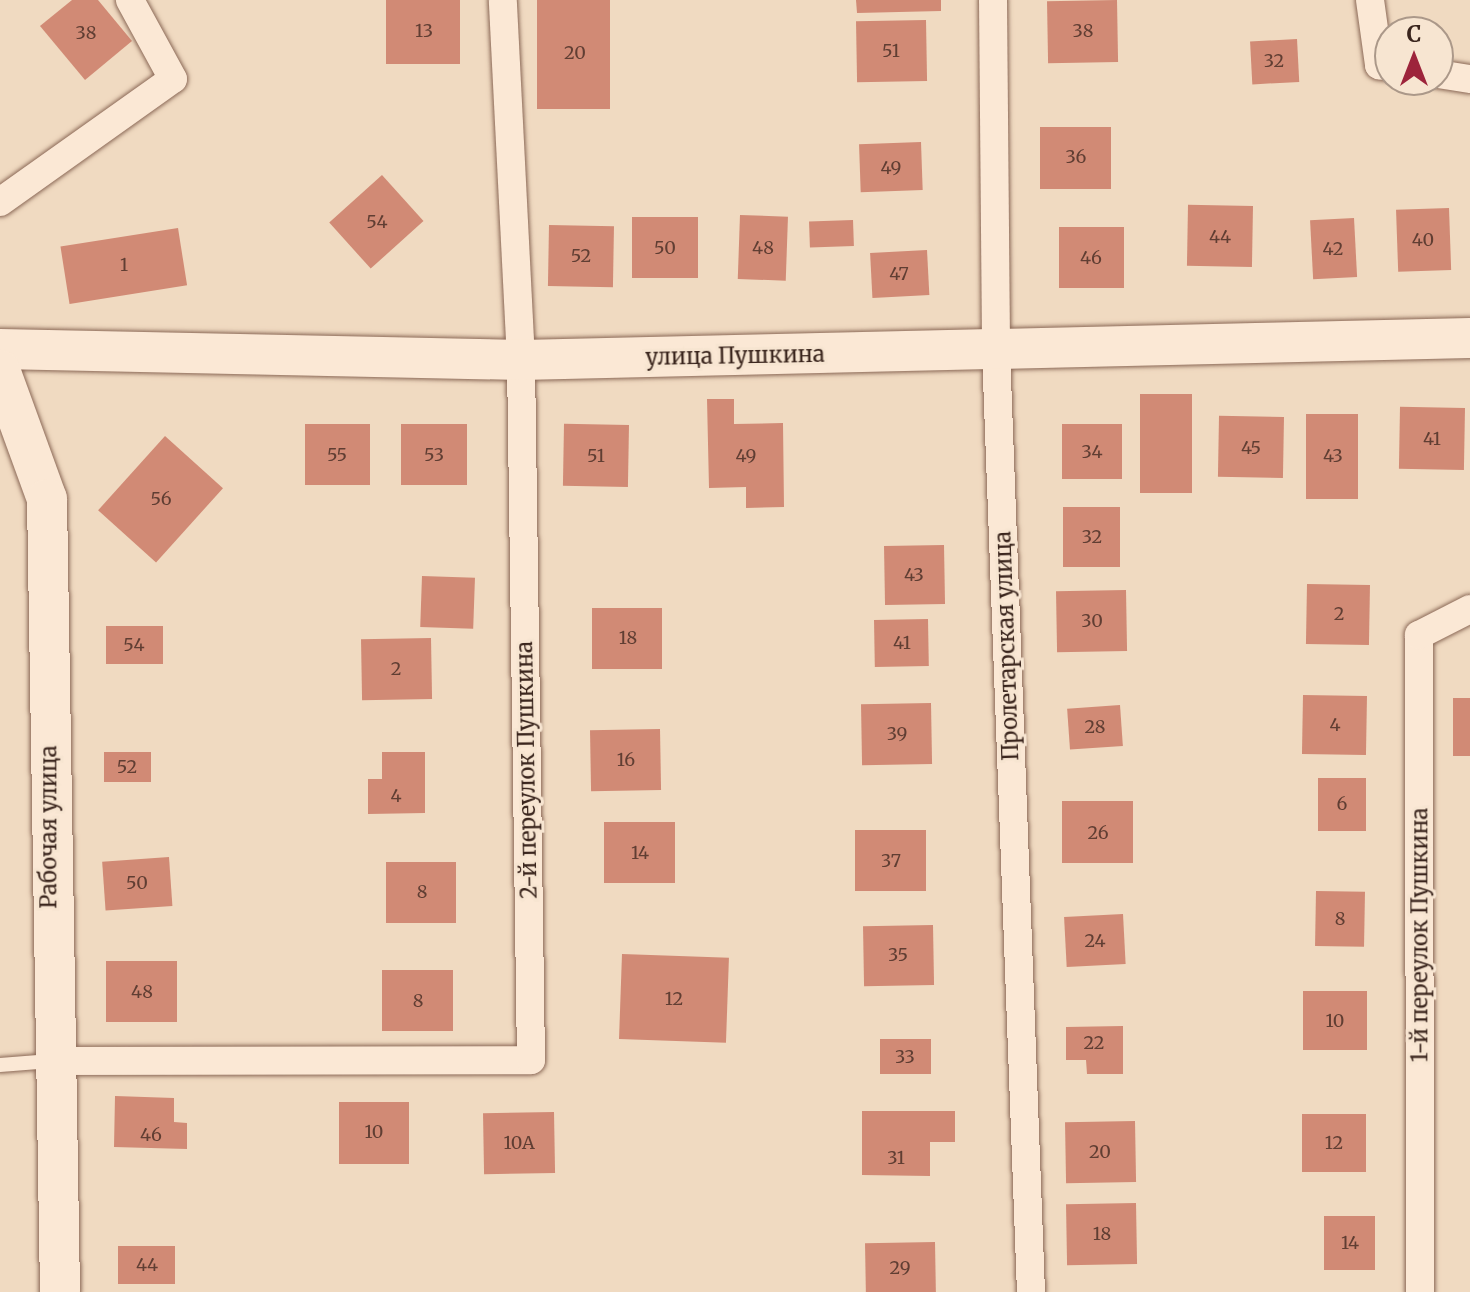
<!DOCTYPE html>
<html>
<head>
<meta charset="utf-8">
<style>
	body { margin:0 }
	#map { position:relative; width:1470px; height:1292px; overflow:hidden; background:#f0dac1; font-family:Merriweather,serif }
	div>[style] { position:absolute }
	.building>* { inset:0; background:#d18a75; transform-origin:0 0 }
	.roads { filter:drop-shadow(0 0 2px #8b6957) drop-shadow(0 0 2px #8b6957) }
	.lane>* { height:14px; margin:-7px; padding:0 7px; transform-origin:7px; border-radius:7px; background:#fbe8d5 }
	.street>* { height:28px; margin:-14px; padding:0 14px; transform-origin:14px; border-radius:14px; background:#fbe8d5 }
	.secondary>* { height:40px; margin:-20px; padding:0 20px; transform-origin:20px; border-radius:20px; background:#fbe8d5 }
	span { translate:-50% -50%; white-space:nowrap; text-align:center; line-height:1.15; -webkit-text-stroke:6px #f7e5d1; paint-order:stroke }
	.number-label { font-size:18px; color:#603e33 }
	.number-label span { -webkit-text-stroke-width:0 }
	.street-label { font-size:22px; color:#3a251d }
	.north { position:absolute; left:1374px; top:16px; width:80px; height:80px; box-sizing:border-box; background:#f7e5d1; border:2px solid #ab9889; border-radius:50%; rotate:0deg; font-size:22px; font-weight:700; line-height:32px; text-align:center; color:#3a251d }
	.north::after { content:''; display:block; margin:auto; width:28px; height:36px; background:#9d243b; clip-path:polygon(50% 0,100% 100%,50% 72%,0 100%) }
</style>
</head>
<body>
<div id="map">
	<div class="building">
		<div style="clip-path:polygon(72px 0,98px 0,132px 41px,85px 80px,40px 26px)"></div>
		<div style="left:386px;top:0;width:74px;height:64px"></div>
		<div style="left:537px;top:0;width:73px;height:109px"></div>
		<div style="clip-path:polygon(856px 0,941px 0,941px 11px,857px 13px)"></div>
		<div style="left:1117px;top:0;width:62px;height:70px;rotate:89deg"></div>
		<div style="left:926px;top:20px;width:61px;height:70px;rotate:89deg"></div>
		<div style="left:1297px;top:39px;width:43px;height:47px;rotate:87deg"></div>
		<div style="left:1040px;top:127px;width:71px;height:62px"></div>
		<div style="left:921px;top:142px;width:48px;height:62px;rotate:88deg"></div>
		<div style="left:382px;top:175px;width:62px;height:71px;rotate:48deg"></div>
		<div style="left:1253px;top:206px;width:61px;height:65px;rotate:91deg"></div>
		<div style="left:1449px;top:208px;width:62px;height:53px;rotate:88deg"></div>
		<div style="left:740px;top:215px;width:48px;height:64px;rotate:2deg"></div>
		<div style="left:632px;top:217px;width:66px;height:61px"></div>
		<div style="left:1354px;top:218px;width:59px;height:44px;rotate:87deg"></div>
		<div style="left:853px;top:220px;width:26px;height:44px;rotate:88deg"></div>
		<div style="left:549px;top:225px;width:65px;height:61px;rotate:1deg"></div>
		<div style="left:1059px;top:227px;width:65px;height:61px"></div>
		<div style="left:178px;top:228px;width:58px;height:119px;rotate:81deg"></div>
		<div style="left:927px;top:250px;width:45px;height:57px;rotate:87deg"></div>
		<div style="left:1140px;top:394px;width:52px;height:99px"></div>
		<div style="clip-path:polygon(707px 399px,734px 399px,734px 424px,783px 423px,784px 507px,746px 508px,746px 487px,709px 488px)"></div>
		<div style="left:1465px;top:408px;width:62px;height:65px;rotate:91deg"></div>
		<div style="left:1306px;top:414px;width:52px;height:85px"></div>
		<div style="left:1284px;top:417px;width:61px;height:65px;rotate:91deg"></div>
		<div style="left:305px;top:424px;width:65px;height:61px"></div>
		<div style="left:401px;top:424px;width:66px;height:61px"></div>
		<div style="left:1062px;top:424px;width:60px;height:55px"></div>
		<div style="left:629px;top:425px;width:62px;height:65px;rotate:91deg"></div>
		<div style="left:165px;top:436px;width:78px;height:100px;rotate:42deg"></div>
		<div style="left:1063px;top:507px;width:57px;height:60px"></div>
		<div style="left:944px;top:545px;width:59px;height:60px;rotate:89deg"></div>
		<div style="left:422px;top:576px;width:53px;height:51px;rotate:2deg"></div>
		<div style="left:1307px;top:584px;width:63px;height:60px;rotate:1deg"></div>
		<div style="left:1126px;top:590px;width:61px;height:70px;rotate:89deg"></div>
		<div style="left:592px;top:608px;width:70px;height:61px"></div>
		<div style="left:928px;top:619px;width:47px;height:54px;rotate:89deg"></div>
		<div style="left:106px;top:626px;width:57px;height:38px"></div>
		<div style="left:431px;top:638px;width:61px;height:70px;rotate:89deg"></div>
		<div style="left:1303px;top:695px;width:64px;height:59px;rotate:1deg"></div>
		<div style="left:1453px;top:698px;width:17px;height:58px"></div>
		<div style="left:931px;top:703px;width:61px;height:70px;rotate:89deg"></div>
		<div style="left:1120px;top:705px;width:41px;height:53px;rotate:86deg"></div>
		<div style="left:660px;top:729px;width:61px;height:70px;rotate:89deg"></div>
		<div style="left:151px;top:752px;width:30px;height:47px;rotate:90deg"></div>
		<div style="clip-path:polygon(382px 752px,425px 752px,425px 813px,368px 814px,368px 779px,382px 779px)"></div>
		<div style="left:1318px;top:778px;width:48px;height:53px"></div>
		<div style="left:1133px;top:801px;width:62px;height:71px;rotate:90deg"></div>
		<div style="left:675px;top:822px;width:61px;height:71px;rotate:90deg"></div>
		<div style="left:926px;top:830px;width:61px;height:71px;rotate:90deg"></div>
		<div style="left:169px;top:857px;width:49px;height:67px;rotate:86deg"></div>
		<div style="left:386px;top:862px;width:70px;height:61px"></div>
		<div style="left:1316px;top:891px;width:49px;height:55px;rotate:1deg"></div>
		<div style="left:1123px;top:914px;width:50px;height:59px;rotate:87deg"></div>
		<div style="left:933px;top:925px;width:60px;height:70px;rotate:89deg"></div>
		<div style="left:622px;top:954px;width:107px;height:85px;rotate:2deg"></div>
		<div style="left:177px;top:961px;width:61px;height:71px;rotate:90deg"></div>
		<div style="left:453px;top:970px;width:61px;height:71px;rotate:90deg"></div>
		<div style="left:1303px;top:991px;width:64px;height:59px"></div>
		<div style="clip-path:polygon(1123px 1026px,1123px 1074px,1087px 1074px,1086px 1060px,1066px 1060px,1066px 1027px)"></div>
		<div style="left:880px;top:1039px;width:51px;height:35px"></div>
		<div style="clip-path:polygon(115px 1096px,174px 1098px,174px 1122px,187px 1123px,187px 1149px,114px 1147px)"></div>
		<div style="left:339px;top:1102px;width:70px;height:62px"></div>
		<div style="clip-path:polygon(862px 1111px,955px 1111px,955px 1142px,930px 1142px,930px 1176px,862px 1175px)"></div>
		<div style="left:554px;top:1112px;width:61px;height:71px;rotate:89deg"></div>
		<div style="left:1302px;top:1114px;width:64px;height:58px"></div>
		<div style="left:1135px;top:1121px;width:61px;height:70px;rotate:89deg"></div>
		<div style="left:1136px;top:1203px;width:61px;height:70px;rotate:89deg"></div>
		<div style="left:1324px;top:1216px;width:51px;height:54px"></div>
		<div style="left:935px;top:1242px;width:50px;height:70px;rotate:89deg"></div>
		<div style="left:118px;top:1246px;width:57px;height:38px"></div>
	</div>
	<div class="roads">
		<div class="lane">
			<div style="left:0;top:1065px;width:51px;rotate:-4.5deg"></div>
		</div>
		<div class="street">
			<div style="left:993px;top:0;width:351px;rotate:89.5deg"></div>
			<div style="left:996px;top:351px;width:942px;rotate:87.87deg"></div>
			<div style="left:1370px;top:0;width:66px;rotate:82.1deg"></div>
			<div style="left:1379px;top:65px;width:11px;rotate:10deg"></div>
			<div style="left:1438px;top:74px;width:32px;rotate:9deg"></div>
			<div style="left:0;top:202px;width:212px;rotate:-35.4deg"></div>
			<div style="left:173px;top:79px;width:90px;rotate:-118.6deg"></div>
			<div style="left:51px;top:1061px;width:480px;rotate:-0.1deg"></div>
			<div style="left:531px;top:1060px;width:700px;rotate:-90.82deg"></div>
			<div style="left:521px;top:360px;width:360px;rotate:-92.9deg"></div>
			<div style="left:1420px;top:1292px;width:657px;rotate:-90.09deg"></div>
			<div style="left:1419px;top:635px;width:57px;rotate:-27deg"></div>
		</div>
		<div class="secondary">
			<div style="left:0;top:349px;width:521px;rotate:1.21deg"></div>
			<div style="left:521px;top:360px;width:949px;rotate:-1.33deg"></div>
			<div style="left:0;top:370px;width:137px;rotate:70deg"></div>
			<div style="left:47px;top:499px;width:793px;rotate:89.06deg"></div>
		</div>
	</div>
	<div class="number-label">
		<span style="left:424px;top:31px">13</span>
		<span style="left:1083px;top:31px">38</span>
		<span style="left:86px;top:33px">38</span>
		<span style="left:891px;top:51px">51</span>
		<span style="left:575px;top:53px">20</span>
		<span style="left:1274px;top:61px">32</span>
		<span style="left:1076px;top:157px">36</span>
		<span style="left:891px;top:168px">49</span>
		<span style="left:377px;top:222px">54</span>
		<span style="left:1220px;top:237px">44</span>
		<span style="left:1423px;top:240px">40</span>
		<span style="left:665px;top:248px">50</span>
		<span style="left:763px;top:248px">48</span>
		<span style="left:1333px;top:249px">42</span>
		<span style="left:581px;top:256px">52</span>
		<span style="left:1091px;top:258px">46</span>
		<span style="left:124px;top:265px">1</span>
		<span style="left:899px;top:274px">47</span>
		<span style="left:1432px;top:439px">41</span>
		<span style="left:1251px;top:448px">45</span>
		<span style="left:1092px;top:452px">34</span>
		<span style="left:337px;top:455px">55</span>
		<span style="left:434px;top:455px">53</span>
		<span style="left:596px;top:456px">51</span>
		<span style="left:746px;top:456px">49</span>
		<span style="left:1333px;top:456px">43</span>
		<span style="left:161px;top:499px">56</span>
		<span style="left:1092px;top:537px">32</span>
		<span style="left:914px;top:575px">43</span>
		<span style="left:1339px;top:614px">2</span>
		<span style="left:1092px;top:621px">30</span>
		<span style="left:628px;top:638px">18</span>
		<span style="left:902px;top:643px">41</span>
		<span style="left:134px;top:645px">54</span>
		<span style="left:396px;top:669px">2</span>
		<span style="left:1335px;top:725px">4</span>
		<span style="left:1095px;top:727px">28</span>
		<span style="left:897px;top:734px">39</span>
		<span style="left:626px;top:760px">16</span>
		<span style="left:127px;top:767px">52</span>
		<span style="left:396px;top:796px">4</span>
		<span style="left:1342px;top:804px">6</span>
		<span style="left:1098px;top:833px">26</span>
		<span style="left:640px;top:853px">14</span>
		<span style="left:891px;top:861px">37</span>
		<span style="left:137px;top:883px">50</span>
		<span style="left:422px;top:892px">8</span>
		<span style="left:1340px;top:919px">8</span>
		<span style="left:1095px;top:941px">24</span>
		<span style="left:898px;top:955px">35</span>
		<span style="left:142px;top:992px">48</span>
		<span style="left:674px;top:999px">12</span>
		<span style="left:418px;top:1001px">8</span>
		<span style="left:1335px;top:1021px">10</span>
		<span style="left:1094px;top:1043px">22</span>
		<span style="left:905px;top:1057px">33</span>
		<span style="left:374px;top:1132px">10</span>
		<span style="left:151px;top:1135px">46</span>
		<span style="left:519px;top:1143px">10А</span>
		<span style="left:1334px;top:1143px">12</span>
		<span style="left:1100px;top:1152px">20</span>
		<span style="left:896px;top:1158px">31</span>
		<span style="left:1102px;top:1234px">18</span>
		<span style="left:1350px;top:1243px">14</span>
		<span style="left:147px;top:1265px">44</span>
		<span style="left:900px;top:1268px">29</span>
	</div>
	<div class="street-label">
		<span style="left:735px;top:356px;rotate:-1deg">улица Пушкина</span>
		<span style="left:1007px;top:646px;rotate:-92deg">Пролетарская улица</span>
		<span style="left:527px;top:770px;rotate:-91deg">2-й переулок Пушкина</span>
		<span style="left:49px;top:827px;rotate:-90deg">Рабочая улица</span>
		<span style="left:1420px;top:935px;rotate:-90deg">1-й переулок Пушкина</span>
	</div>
	<div class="north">С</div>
</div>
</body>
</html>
